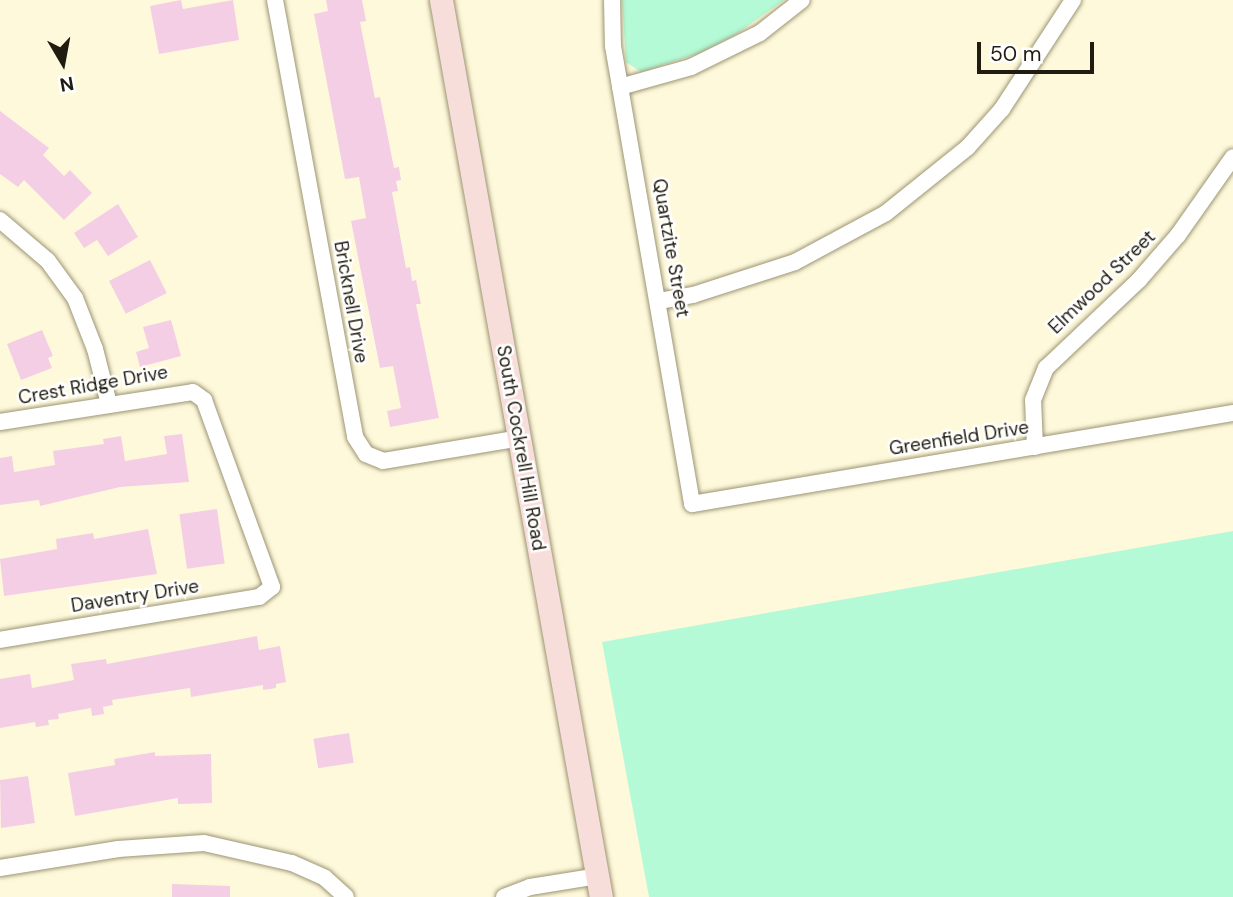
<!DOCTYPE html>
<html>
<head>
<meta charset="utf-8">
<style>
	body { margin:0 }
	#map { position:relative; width:1233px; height:897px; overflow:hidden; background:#fff9dc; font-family:"DM Sans",sans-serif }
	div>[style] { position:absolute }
	.green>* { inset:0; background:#b4fad6 }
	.building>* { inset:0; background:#f4cee5; transform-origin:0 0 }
	.roads { filter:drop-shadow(0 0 2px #9b9573) drop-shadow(0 0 2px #9b9573) }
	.minor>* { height:16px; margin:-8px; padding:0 8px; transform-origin:8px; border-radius:8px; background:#fff }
	.secondary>* { height:23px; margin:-11.5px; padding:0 11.5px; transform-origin:11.5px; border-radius:11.5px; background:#f8dedb }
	span { translate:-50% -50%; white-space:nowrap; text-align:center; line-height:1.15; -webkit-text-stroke:5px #fff; paint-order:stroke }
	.street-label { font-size:19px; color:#201d10 }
	.north { position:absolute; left:28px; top:28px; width:70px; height:70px; -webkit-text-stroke:5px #fff; paint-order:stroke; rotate:170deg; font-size:19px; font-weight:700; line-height:28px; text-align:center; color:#201d10 }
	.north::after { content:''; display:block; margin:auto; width:24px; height:32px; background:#201d10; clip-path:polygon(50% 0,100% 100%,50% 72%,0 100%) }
	.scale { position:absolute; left:977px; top:42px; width:117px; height:32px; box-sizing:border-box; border:4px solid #201d10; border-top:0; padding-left:9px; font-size:21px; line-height:24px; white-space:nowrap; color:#201d10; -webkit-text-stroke:5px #fff; paint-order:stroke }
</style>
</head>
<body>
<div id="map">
	<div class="green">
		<div style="clip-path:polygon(622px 0,784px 0,735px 35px,697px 54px,641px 72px,626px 62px)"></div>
		<div style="clip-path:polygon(1233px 531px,1233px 897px,649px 897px,602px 642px)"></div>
	</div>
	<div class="building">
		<div style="clip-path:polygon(181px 0,183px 9px,233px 0,239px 40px,159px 54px,150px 6px)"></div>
		<div style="clip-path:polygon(326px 0,362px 0,366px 21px,360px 22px,375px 98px,380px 97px,394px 168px,399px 167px,401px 180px,396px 181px,398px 191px,392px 192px,406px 268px,410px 267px,412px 281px,416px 280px,421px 304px,416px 304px,439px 418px,390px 427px,387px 411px,401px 408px,393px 366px,380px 368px,351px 221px,366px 218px,359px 177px,345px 179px,314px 14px,328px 11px)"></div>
		<div style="clip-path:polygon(0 111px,49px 148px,43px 155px,64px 176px,70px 170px,92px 193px,64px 220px,24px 180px,18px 187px,0 174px)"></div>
		<div style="clip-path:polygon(118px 204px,138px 237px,108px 256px,97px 240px,84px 248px,74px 233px)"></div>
		<div style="left:150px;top:260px;width:37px;height:46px;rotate:63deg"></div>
		<div style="clip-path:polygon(171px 320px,181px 356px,140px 367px,136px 352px,149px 348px,143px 327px)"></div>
		<div style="clip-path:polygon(42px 330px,53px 356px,48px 358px,52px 368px,21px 380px,7px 344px)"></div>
		<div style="clip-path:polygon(182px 434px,189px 482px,120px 487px,40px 506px,39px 500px,0 505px,0 458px,12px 456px,14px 472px,55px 465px,53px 451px,104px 444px,103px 439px,121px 436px,125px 461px,167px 454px,164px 436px)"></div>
		<div style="left:217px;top:509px;width:55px;height:38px;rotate:82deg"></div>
		<div style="clip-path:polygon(148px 529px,157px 574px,4px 596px,0 559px,57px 549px,56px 539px,93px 533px,94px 539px)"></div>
		<div style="clip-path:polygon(257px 636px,259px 650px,280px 646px,286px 682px,276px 684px,276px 688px,263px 690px,263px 685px,191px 697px,190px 688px,112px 700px,113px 705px,103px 707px,104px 714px,92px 716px,91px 708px,58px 714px,59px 719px,48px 720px,49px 725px,36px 727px,35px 722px,0 728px,0 679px,30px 674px,32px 688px,74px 680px,71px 664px,106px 659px,107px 664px)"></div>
		<div style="left:349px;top:733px;width:30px;height:36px;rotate:81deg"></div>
		<div style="clip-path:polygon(155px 752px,155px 756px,211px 754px,212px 803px,178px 804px,178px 798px,75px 816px,68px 773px,115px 765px,114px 759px)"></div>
		<div style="clip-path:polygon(28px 776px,35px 823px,1px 828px,0 780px)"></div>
		<div style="clip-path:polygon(172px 884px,230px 886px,230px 897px,172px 897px)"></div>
	</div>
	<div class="roads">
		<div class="minor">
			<div style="left:275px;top:0;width:444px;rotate:79.6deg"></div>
			<div style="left:355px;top:437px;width:20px;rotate:57deg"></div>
			<div style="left:366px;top:454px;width:18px;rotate:22deg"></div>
			<div style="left:383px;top:461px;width:139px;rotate:-9.5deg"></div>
			<div style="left:612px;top:0;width:46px;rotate:88.8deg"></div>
			<div style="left:613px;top:46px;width:465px;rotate:80.2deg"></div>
			<div style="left:692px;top:504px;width:549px;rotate:-9.55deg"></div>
			<div style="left:620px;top:87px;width:74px;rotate:-15.7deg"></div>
			<div style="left:691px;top:67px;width:77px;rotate:-26.2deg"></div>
			<div style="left:760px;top:33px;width:53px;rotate:-38.2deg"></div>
			<div style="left:0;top:220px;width:63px;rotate:40.5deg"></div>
			<div style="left:48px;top:261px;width:46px;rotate:53.9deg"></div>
			<div style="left:75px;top:298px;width:55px;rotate:68.6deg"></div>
			<div style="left:95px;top:349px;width:57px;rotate:75.7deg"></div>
			<div style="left:659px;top:301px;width:35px;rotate:-10deg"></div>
			<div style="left:693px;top:295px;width:107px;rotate:-17.9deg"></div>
			<div style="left:795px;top:262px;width:103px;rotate:-28.3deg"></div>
			<div style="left:886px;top:213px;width:105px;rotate:-38.8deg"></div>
			<div style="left:968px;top:147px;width:51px;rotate:-48.2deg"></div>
			<div style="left:1002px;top:109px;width:130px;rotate:-56.9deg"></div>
			<div style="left:0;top:422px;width:195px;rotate:-8.8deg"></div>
			<div style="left:193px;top:392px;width:14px;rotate:36deg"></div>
			<div style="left:204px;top:400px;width:199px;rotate:70deg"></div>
			<div style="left:272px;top:587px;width:16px;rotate:142deg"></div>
			<div style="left:259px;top:597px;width:263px;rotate:170.6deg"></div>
			<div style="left:1035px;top:447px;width:47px;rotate:-92.4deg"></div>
			<div style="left:1033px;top:400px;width:35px;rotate:-68deg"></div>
			<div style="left:1046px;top:368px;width:128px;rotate:-43.4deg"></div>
			<div style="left:1139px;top:280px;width:60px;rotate:-49.1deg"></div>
			<div style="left:1178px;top:235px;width:95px;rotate:-54.8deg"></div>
			<div style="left:0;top:868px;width:120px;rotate:-9.1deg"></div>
			<div style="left:118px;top:849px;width:86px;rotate:-4deg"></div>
			<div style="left:204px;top:843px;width:90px;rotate:12.8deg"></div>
			<div style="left:292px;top:863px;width:36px;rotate:24deg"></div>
			<div style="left:325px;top:878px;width:28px;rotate:42deg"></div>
			<div style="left:504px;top:897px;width:28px;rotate:-21deg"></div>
			<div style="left:530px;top:887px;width:70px;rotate:-9.1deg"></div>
		</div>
		<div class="secondary">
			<div style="left:441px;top:0;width:911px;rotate:79.89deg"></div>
		</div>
	</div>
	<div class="street-label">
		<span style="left:671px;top:248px;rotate:80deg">Quartzite Street</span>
		<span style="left:1102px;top:282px;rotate:-44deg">Elmwood Street</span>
		<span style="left:351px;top:302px;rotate:80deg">Bricknell Drive</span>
		<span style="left:93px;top:385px;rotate:-10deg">Crest Ridge Drive</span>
		<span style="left:959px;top:438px;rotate:-9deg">Greenfield Drive</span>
		<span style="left:521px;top:448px;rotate:80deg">South Cockrell Hill Road</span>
		<span style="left:135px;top:596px;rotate:-9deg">Daventry Drive</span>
	</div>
	<div class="north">N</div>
	<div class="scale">50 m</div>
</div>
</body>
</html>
